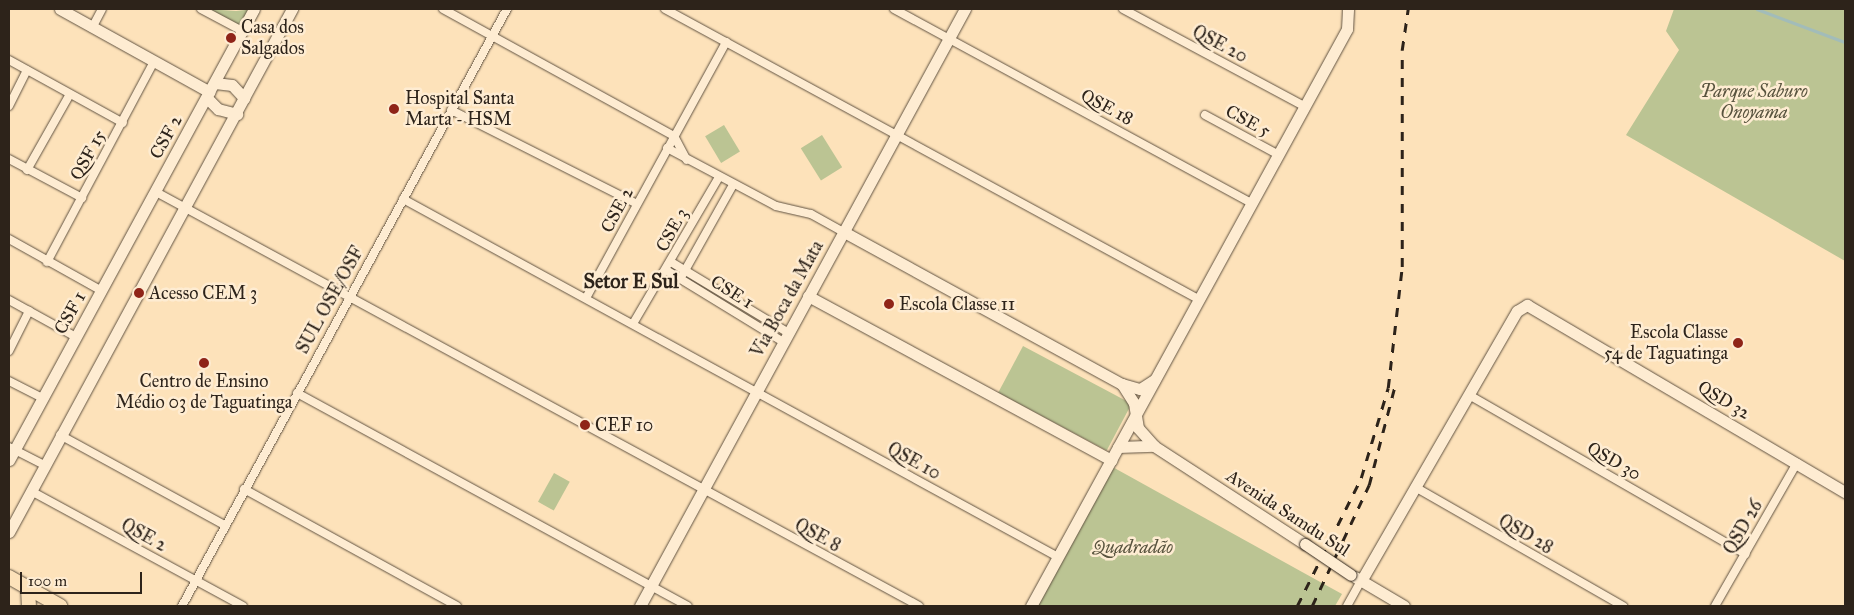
<!DOCTYPE html>
<html>
<head>
<meta charset="utf-8">
<style>
	body { margin:0 }
	#map { position:relative; width:1854px; height:615px; overflow:hidden; background:#fde2ba; font-family:"IM FELL Great Primer",serif }
	div>[style] { position:absolute }
	.green>* { inset:0; background:#bbc493; transform-origin:0 0 }
	.stream>* { height:2.5px; margin:-1.25px; padding:0 1.25px; transform-origin:1.25px; border-radius:1.25px; background:#a2bcb9 }
	.roads { filter:drop-shadow(0 0 1px #615342) drop-shadow(0 0 1px #615342) }
	.street>* { height:8px; margin:-4px; padding:0 4px; transform-origin:4px; border-radius:4px; background:#feecd2 }
	.secondary>* { height:11px; margin:-5.5px; padding:0 5.5px; transform-origin:5.5px; border-radius:5.5px; background:#feecd2 }
	.highway>* { height:14px; margin:-7px; padding:0 7px; transform-origin:7px; border-radius:7px; background:#fde2ba }
	.rail>* { height:2.5px; margin-top:-1.25px; transform-origin:0; background:repeating-linear-gradient(90deg,#2d231a 0 9px,transparent 0 18px) }
	.bridges { filter:drop-shadow(0 0 1px #2d231a) drop-shadow(0 0 1px #2d231a) }
	.secondary-bridge>* { height:11px; margin:-5.5px; padding:0 5.5px; transform-origin:5.5px; border-radius:5.5px; background:#feecd2 }
	.dots>* { width:14px; height:14px; translate:-50% -50%; box-sizing:border-box; border:2px solid #feecd2; border-radius:50% }
	span { translate:-50% -50%; white-space:nowrap; text-align:center; line-height:1.15; -webkit-text-stroke:5px #feecd2; paint-order:stroke }
	.poi-label { font-size:18px; color:#2d231a }
	.left { translate:0 -50%; text-align:left }
	.right { translate:-100% -50%; text-align:right }
	.street-label { font-size:18px; color:#2d231a }
	.park-label { font-size:18px; color:#58533e; font-style:italic }
	.quarter-label { font-size:20px; color:#2d231a; font-weight:700 }
	.frame { position:absolute; inset:0; border:10px solid #2d231a; pointer-events:none }
	.scale { position:absolute; left:20px; top:572px; width:122px; height:22px; box-sizing:border-box; border:2px solid #2d231a; border-top:0; padding-left:6px; font-size:15px; line-height:18px; white-space:nowrap; color:#2d231a; -webkit-text-stroke:4px #feecd2; paint-order:stroke }
</style>
</head>
<body>
<div id="map">
	<div class="green">
		<div style="clip-path:polygon(206px 9px,236px 11px,254px 9px,244px 30px)"></div>
		<div style="clip-path:polygon(1674px 9px,1845px 9px,1845px 261px,1626px 135px,1679px 50px,1666px 31px)"></div>
		<div style="left:724px;top:125px;width:31px;height:22px;rotate:59deg"></div>
		<div style="left:822px;top:135px;width:38px;height:25px;rotate:58deg"></div>
		<div style="left:1023px;top:346px;width:123px;height:53px;rotate:28deg"></div>
		<div style="clip-path:polygon(1109px 465px,1342px 594px,1335px 606px,1032px 606px)"></div>
		<div style="left:554px;top:473px;width:18px;height:33px;rotate:29deg"></div>
	</div>
	<div class="stream">
		<div style="left:1757px;top:9px;width:94px;rotate:20.6deg"></div>
	</div>
	<div class="roads">
		<div class="street">
			<div style="left:201px;top:9px;width:49px;rotate:28.1deg"></div>
			<div style="left:443px;top:9px;width:264px;rotate:28.8deg"></div>
			<div style="left:674px;top:136px;width:27px;rotate:62deg"></div>
			<div style="left:665px;top:9px;width:607px;rotate:28.55deg"></div>
			<div style="left:894px;top:9px;width:405px;rotate:28.5deg"></div>
			<div style="left:1123px;top:9px;width:205px;rotate:28.2deg"></div>
			<div style="left:92px;top:28px;width:21px;rotate:-62deg"></div>
			<div style="left:9px;top:60px;width:130px;rotate:28.9deg"></div>
			<div style="left:9px;top:106px;width:40px;rotate:-63.4deg"></div>
			<div style="left:451px;top:110px;width:208px;rotate:26.8deg"></div>
			<div style="left:1205px;top:115px;width:82px;rotate:28.4deg"></div>
			<div style="left:667px;top:148px;width:123px;rotate:28deg"></div>
			<div style="left:776px;top:206px;width:36px;rotate:13deg"></div>
			<div style="left:811px;top:214px;width:38px;rotate:29deg"></div>
			<div style="left:9px;top:159px;width:83px;rotate:28.1deg"></div>
			<div style="left:27px;top:170px;width:87px;rotate:-60.5deg"></div>
			<div style="left:156px;top:192px;width:868px;rotate:28.48deg"></div>
			<div style="left:403px;top:199px;width:746px;rotate:28.66deg"></div>
			<div style="left:9px;top:239px;width:107px;rotate:29.2deg"></div>
			<div style="left:47px;top:262px;width:227px;rotate:-61.9deg"></div>
			<div style="left:671px;top:262px;width:135px;rotate:31.1deg"></div>
			<div style="left:666px;top:270px;width:136px;rotate:31.5deg"></div>
			<div style="left:683px;top:274px;width:102px;rotate:-60.7deg"></div>
			<div style="left:586px;top:298px;width:292px;rotate:-61.3deg"></div>
			<div style="left:9px;top:300px;width:77px;rotate:28.9deg"></div>
			<div style="left:634px;top:322px;width:168px;rotate:-59.6deg"></div>
			<div style="left:9px;top:351px;width:45px;rotate:-63.4deg"></div>
			<div style="left:9px;top:381px;width:38px;rotate:27deg"></div>
			<div style="left:297px;top:393px;width:445px;rotate:28.6deg"></div>
			<div style="left:1469px;top:395px;width:319px;rotate:29.9deg"></div>
			<div style="left:60px;top:435px;width:189px;rotate:28.7deg"></div>
			<div style="left:9px;top:447px;width:39px;rotate:27deg"></div>
			<div style="left:1415px;top:487px;width:240px;rotate:29.8deg"></div>
			<div style="left:244px;top:489px;width:243px;rotate:28.8deg"></div>
			<div style="left:31px;top:491px;width:241px;rotate:28.5deg"></div>
			<div style="left:182px;top:606px;width:680px;rotate:-61.44deg"></div>
			<div style="left:1347px;top:606px;width:29px;rotate:-61deg"></div>
			<div style="left:1715px;top:606px;width:165px;rotate:-60.2deg"></div>
		</div>
		<div class="secondary">
			<div style="left:60px;top:9px;width:171px;rotate:29deg"></div>
			<div style="left:215px;top:83px;width:17px;rotate:7deg"></div>
			<div style="left:232px;top:85px;width:18px;rotate:47deg"></div>
			<div style="left:207px;top:98px;width:16px;rotate:45deg"></div>
			<div style="left:218px;top:109px;width:20px;rotate:15deg"></div>
			<div style="left:844px;top:232px;width:317px;rotate:28.7deg"></div>
			<div style="left:1122px;top:384px;width:22px;rotate:58deg"></div>
			<div style="left:1134px;top:403px;width:25px;rotate:81deg"></div>
			<div style="left:1138px;top:428px;width:24px;rotate:48deg"></div>
			<div style="left:1154px;top:446px;width:180px;rotate:33deg"></div>
			<div style="left:808px;top:296px;width:345px;rotate:28.4deg"></div>
			<div style="left:1122px;top:384px;width:19px;rotate:16deg"></div>
			<div style="left:1140px;top:389px;width:17px;rotate:-33deg"></div>
			<div style="left:1118px;top:447px;width:36px;rotate:-2deg"></div>
			<div style="left:9px;top:460px;width:513px;rotate:-61.49deg"></div>
			<div style="left:9px;top:532px;width:595px;rotate:-61.58deg"></div>
			<div style="left:1355px;top:577px;width:57px;rotate:30.6deg"></div>
			<div style="left:1361px;top:581px;width:312px;rotate:-60deg"></div>
			<div style="left:1517px;top:311px;width:12px;rotate:-31deg"></div>
			<div style="left:1527px;top:305px;width:369px;rotate:30.5deg"></div>
			<div style="left:640px;top:606px;width:680px;rotate:-61.44deg"></div>
			<div style="left:1031px;top:606px;width:658px;rotate:-61.29deg"></div>
			<div style="left:1347px;top:29px;width:20px;rotate:-87deg"></div>
		</div>
		<div class="highway">
			<div style="left:9px;top:577px;width:59px;rotate:29.6deg"></div>
			<div style="left:28px;top:588px;width:18px;rotate:87deg"></div>
		</div>
	</div>
	<div class="rail">
		<div style="left:1297px;top:606px;width:143px;rotate:-63.4deg"></div>
		<div style="left:1361px;top:478px;width:94px;rotate:-73.3deg"></div>
		<div style="left:1388px;top:388px;width:122px;rotate:-83.4deg"></div>
		<div style="left:1402px;top:267px;width:217px;rotate:-90deg"></div>
		<div style="left:1402px;top:50px;width:41px;rotate:-81.7deg"></div>
		<div style="left:1312px;top:606px;width:134px;rotate:-64.8deg"></div>
		<div style="left:1369px;top:485px;width:107px;rotate:-75.4deg"></div>
	</div>
	<div class="bridges">
		<div class="secondary-bridge">
			<div style="left:1305px;top:544px;width:55px;rotate:34deg"></div>
		</div>
	</div>
	<div class="dots">
		<div style="left:231px;top:38px;background:#8f2418"></div>
		<div style="left:394px;top:109px;background:#8f2418"></div>
		<div style="left:139px;top:293px;background:#8f2418"></div>
		<div style="left:889px;top:304px;background:#8f2418"></div>
		<div style="left:1738px;top:343px;background:#8f2418"></div>
		<div style="left:204px;top:363px;background:#8f2418"></div>
		<div style="left:585px;top:425px;background:#8f2418"></div>
	</div>
	<div class="poi-label">
		<span class="left" style="left:241px;top:38px">Casa dos<br>Salgados</span>
		<span class="left" style="left:405px;top:109px">Hospital Santa<br>Marta - HSM</span>
		<span class="left" style="left:149px;top:293px">Acesso CEM 3</span>
		<span class="left" style="left:899px;top:304px">Escola Classe 11</span>
		<span class="right" style="left:1728px;top:343px">Escola Classe<br>54 de Taguatinga</span>
		<span style="left:204px;top:392px">Centro de Ensino<br>Médio 03 de Taguatinga</span>
		<span class="left" style="left:595px;top:425px">CEF 10</span>
	</div>
	<div class="street-label">
		<span style="left:1220px;top:44px;rotate:28deg">QSE 20</span>
		<span style="left:1107px;top:107px;rotate:28deg">QSE 18</span>
		<span style="left:1248px;top:121px;rotate:28deg">CSE 5</span>
		<span style="left:166px;top:137px;rotate:-61deg">CSF 2</span>
		<span style="left:88px;top:155px;rotate:-61deg">QSF 15</span>
		<span style="left:617px;top:210px;rotate:-62deg">CSE 2</span>
		<span style="left:672px;top:230px;rotate:-61deg">CSE 3</span>
		<span style="left:732px;top:292px;rotate:32deg">CSE 1</span>
		<span style="left:787px;top:299px;rotate:-61deg">Via Boca da Mata</span>
		<span style="left:330px;top:300px;rotate:-61deg">SUL OSE/OSF</span>
		<span style="left:70px;top:313px;rotate:-61deg">CSF 1</span>
		<span style="left:1724px;top:400px;rotate:31deg">QSD 32</span>
		<span style="left:914px;top:461px;rotate:29deg">QSE 10</span>
		<span style="left:1614px;top:461px;rotate:30deg">QSD 30</span>
		<span style="left:1288px;top:513px;rotate:33deg">Avenida Samdu Sul</span>
		<span style="left:1743px;top:527px;rotate:-60deg">QSD 26</span>
		<span style="left:1526px;top:534px;rotate:30deg">QSD 28</span>
		<span style="left:144px;top:535px;rotate:29deg">QSE 2</span>
		<span style="left:818px;top:535px;rotate:28deg">QSE 8</span>
	</div>
	<div class="park-label">
		<span style="left:1754px;top:102px">Parque Saburo<br>Onoyama</span>
		<span style="left:1133px;top:547px">Quadradão</span>
	</div>
	<div class="quarter-label">
		<span style="left:631px;top:281px">Setor E Sul</span>
	</div>
	<div class="frame"></div>
	<div class="scale">100 m</div>
</div>
</body>
</html>
